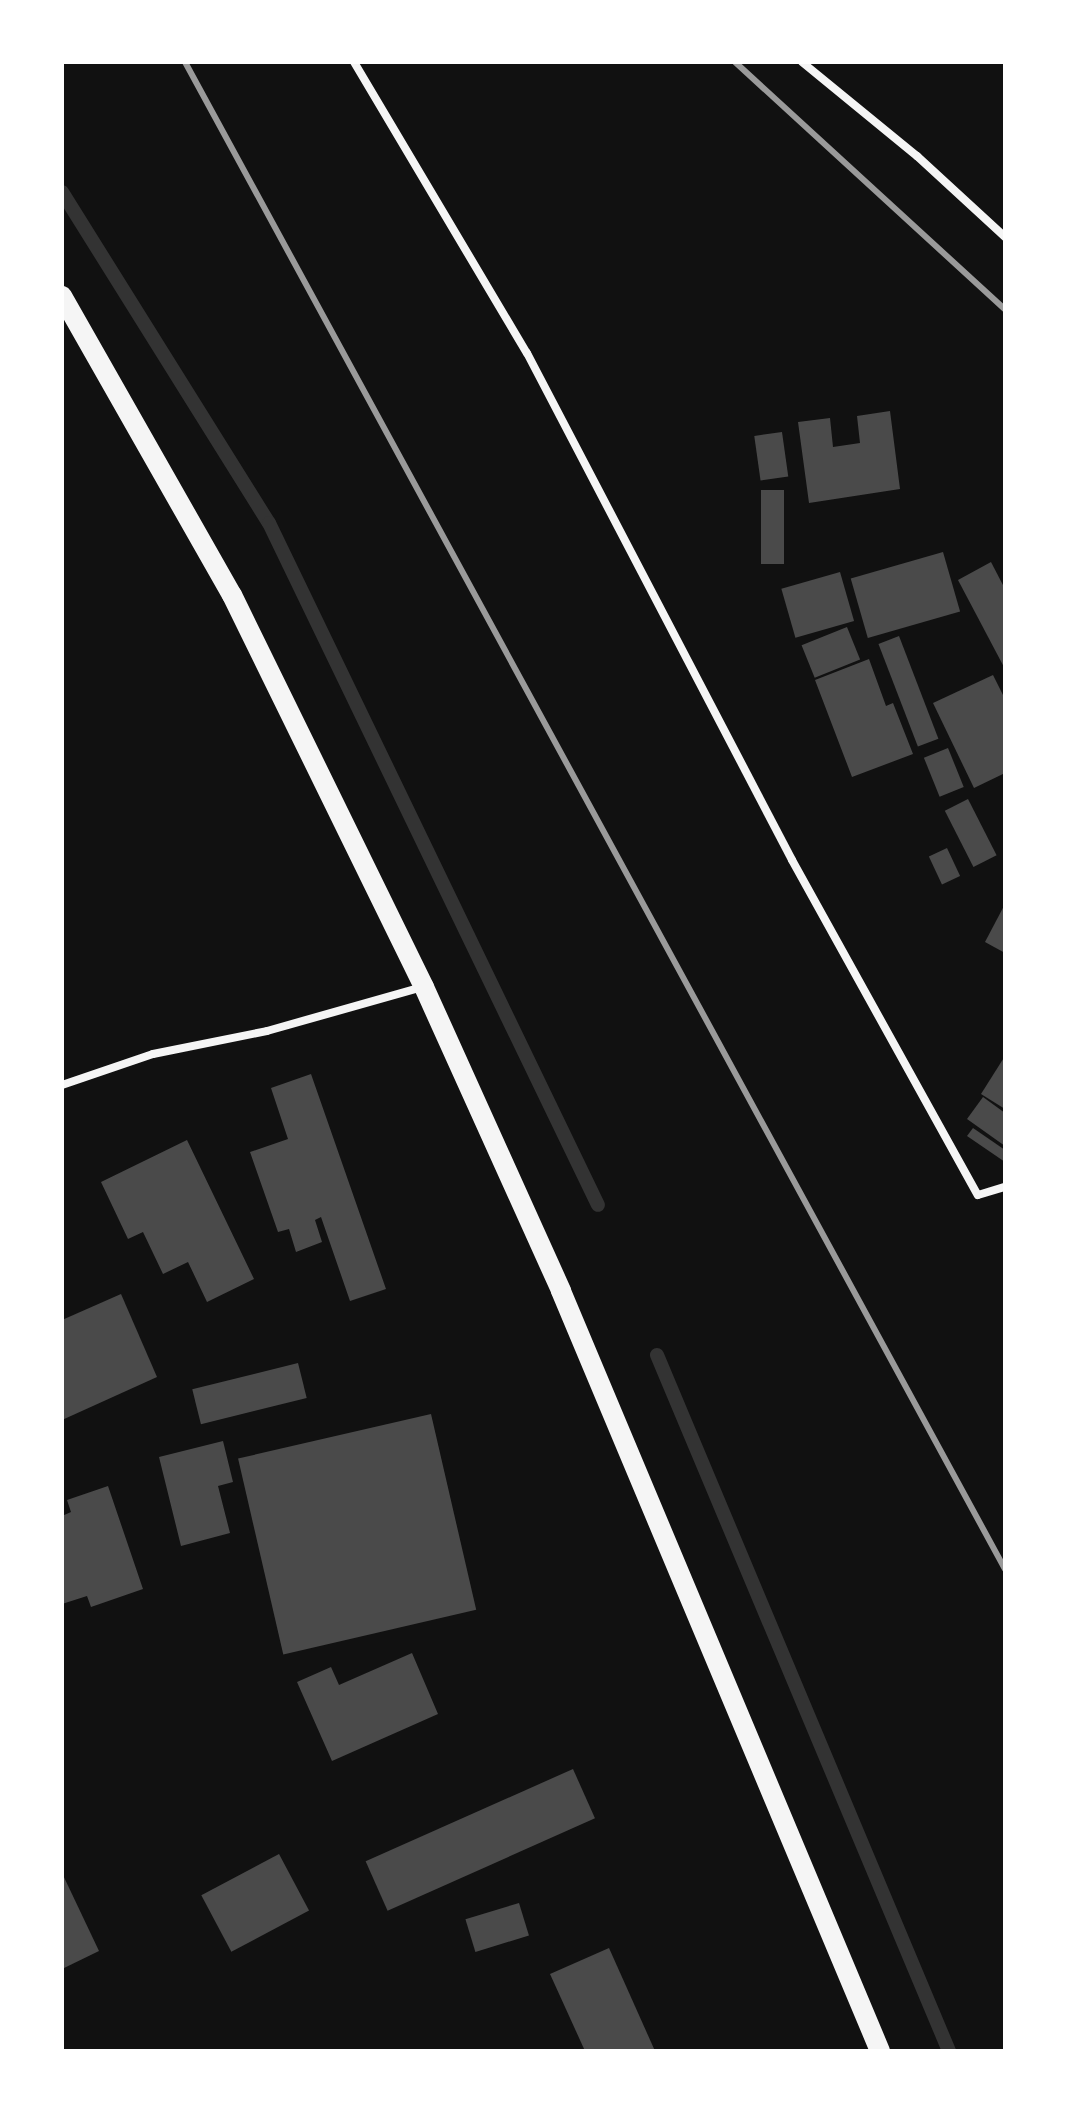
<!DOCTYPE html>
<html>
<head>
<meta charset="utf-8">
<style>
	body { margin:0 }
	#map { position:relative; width:1067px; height:2113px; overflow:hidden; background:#111; font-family:Roboto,sans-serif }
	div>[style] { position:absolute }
	.stream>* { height:14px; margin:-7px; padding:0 7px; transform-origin:7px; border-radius:7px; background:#333 }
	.building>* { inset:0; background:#4a4a4a; transform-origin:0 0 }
	.minor>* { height:8px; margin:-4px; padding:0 4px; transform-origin:4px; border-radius:4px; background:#f5f5f5 }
	.primary>* { height:20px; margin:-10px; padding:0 10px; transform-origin:10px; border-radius:10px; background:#f5f5f5 }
	.rail>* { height:6px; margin:-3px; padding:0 3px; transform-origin:3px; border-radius:3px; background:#9a9a9a }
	span { translate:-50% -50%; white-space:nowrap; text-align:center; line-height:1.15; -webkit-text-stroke:6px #fff; paint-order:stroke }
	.frame { position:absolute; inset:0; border:64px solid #fff; pointer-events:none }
</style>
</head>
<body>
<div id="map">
	<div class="stream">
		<div style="left:62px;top:192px;width:390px;rotate:58deg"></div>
		<div style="left:269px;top:523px;width:757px;rotate:64.25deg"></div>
		<div style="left:657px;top:1355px;width:755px;rotate:67.24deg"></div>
	</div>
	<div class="building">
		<div style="clip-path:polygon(890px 411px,900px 489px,809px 503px,798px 422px,830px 418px,833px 447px,860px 443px,857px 416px)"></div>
		<div style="left:782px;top:432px;width:45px;height:28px;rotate:82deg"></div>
		<div style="left:761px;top:490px;width:23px;height:74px"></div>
		<div style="left:943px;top:552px;width:62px;height:96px;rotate:74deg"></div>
		<div style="clip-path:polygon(991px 562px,1005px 589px,1005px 669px,958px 580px)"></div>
		<div style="left:840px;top:572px;width:51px;height:61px;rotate:74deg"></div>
		<div style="left:847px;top:627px;width:35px;height:49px;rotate:68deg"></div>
		<div style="left:899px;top:636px;width:110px;height:22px;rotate:69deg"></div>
		<div style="clip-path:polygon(869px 659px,886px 706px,893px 703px,913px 754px,852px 777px,815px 680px)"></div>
		<div style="clip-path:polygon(993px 675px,1005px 699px,1005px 773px,974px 788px,933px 703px)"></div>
		<div style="left:948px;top:748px;width:42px;height:26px;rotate:68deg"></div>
		<div style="left:968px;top:799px;width:63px;height:26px;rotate:63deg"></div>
		<div style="left:947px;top:848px;width:31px;height:20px;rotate:65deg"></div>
		<div style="clip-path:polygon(1005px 904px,1005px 953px,985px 942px)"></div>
		<div style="clip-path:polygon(1005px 1056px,1005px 1109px,981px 1094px)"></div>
		<div style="clip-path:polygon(311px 1074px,386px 1289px,350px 1301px,321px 1217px,315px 1220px,322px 1242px,296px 1252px,289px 1229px,278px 1232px,250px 1152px,288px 1139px,271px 1088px)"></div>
		<div style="clip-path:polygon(983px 1097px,1005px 1113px,1005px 1146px,967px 1119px)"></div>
		<div style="clip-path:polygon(973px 1128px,1005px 1150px,1005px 1162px,967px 1136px)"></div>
		<div style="clip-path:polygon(187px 1140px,254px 1279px,207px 1302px,188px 1262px,163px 1274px,143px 1232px,128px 1239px,101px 1182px)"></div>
		<div style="clip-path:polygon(121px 1294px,157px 1377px,62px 1420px,62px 1320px)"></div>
		<div style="left:298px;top:1363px;width:36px;height:109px;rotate:76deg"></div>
		<div style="left:431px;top:1414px;width:201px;height:198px;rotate:77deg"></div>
		<div style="clip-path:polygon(223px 1441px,233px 1482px,218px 1486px,230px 1533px,181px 1546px,159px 1457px)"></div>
		<div style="clip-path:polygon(108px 1486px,143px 1589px,91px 1607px,87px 1596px,62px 1604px,62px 1516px,71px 1512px,67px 1500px)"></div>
		<div style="clip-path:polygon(412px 1653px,438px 1714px,332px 1761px,297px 1682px,331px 1667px,339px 1685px)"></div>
		<div style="left:573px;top:1769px;width:54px;height:227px;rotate:66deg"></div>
		<div style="left:279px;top:1854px;width:64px;height:88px;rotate:62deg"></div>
		<div style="clip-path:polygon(62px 1873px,99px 1951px,62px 1969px)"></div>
		<div style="left:519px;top:1903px;width:34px;height:56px;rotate:73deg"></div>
		<div style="clip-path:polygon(609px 1948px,655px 2051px,585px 2051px,550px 1974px)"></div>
	</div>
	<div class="minor">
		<div style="left:354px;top:62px;width:339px;rotate:59.3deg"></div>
		<div style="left:527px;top:353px;width:572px;rotate:62.4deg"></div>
		<div style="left:792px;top:860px;width:383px;rotate:61deg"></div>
		<div style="left:978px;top:1195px;width:28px;rotate:-17deg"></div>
		<div style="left:802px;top:62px;width:149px;rotate:39.3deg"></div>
		<div style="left:917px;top:156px;width:120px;rotate:42.6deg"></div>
		<div style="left:62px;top:1085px;width:96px;rotate:-18.8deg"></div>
		<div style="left:153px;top:1054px;width:116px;rotate:-11.4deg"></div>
		<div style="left:267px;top:1031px;width:162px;rotate:-15.8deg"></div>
	</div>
	<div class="primary">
		<div style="left:62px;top:296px;width:344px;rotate:60.4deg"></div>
		<div style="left:232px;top:595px;width:436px;rotate:63.9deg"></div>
		<div style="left:424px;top:987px;width:333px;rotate:65.7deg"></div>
		<div style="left:561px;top:1291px;width:824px;rotate:67.23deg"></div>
	</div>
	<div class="rail">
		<div style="left:185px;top:62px;width:1716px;rotate:61.45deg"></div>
		<div style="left:735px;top:62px;width:366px;rotate:42.5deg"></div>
	</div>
	<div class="frame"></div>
</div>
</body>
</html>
